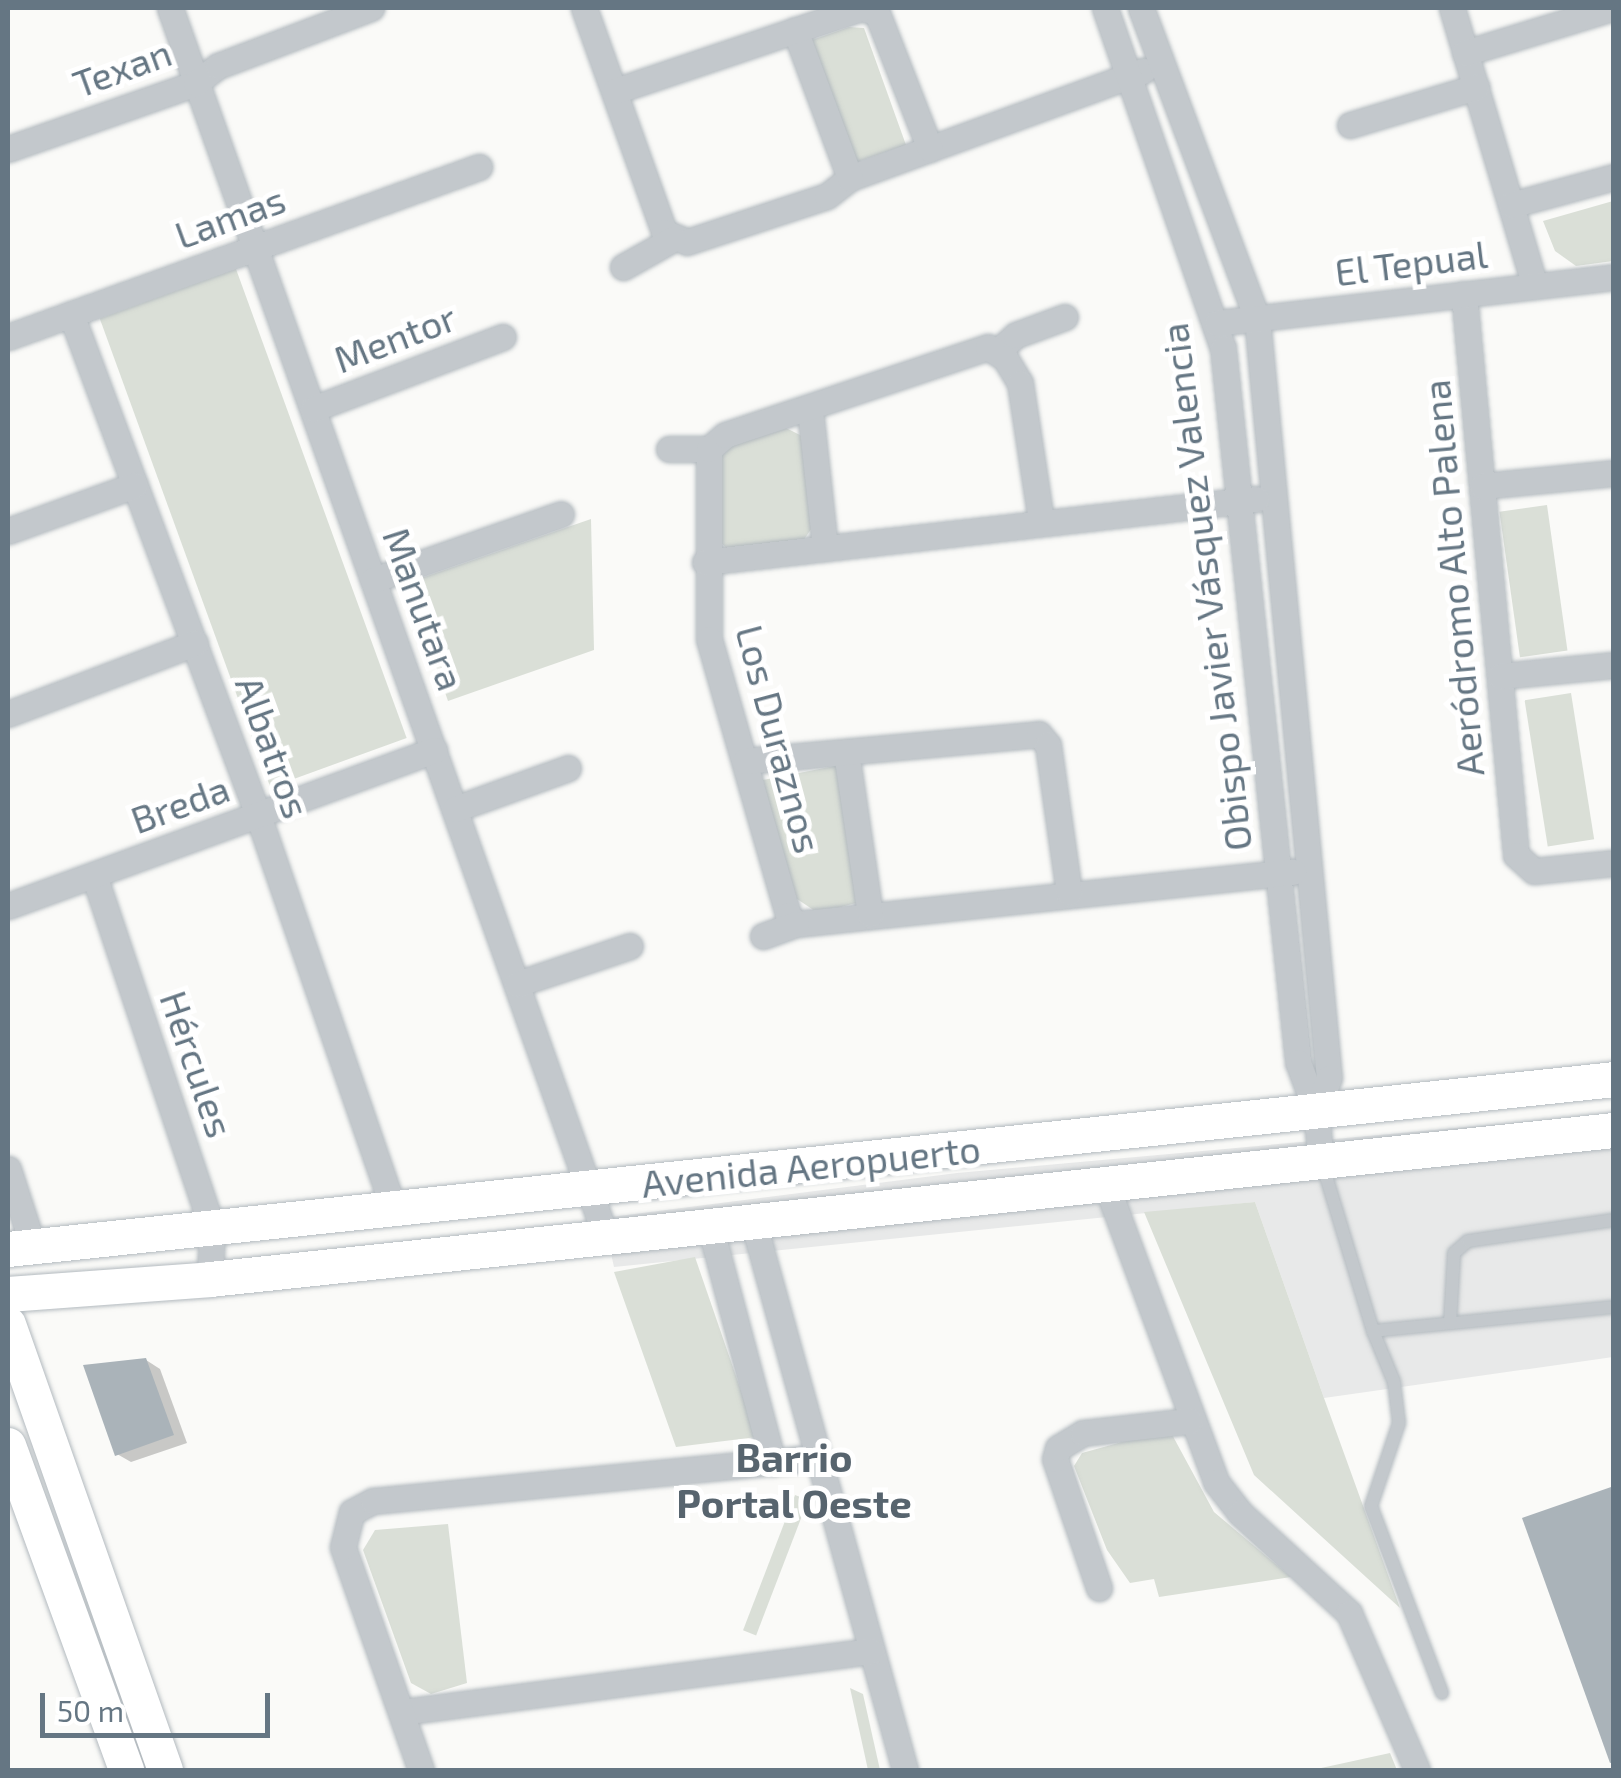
<!DOCTYPE html>
<html>
<head>
<meta charset="utf-8">
<style>
	body { margin:0 }
	#map { position:relative; width:1621px; height:1778px; overflow:hidden; background:#fafaf8; font-family:"Exo 2",sans-serif }
	div>[style] { position:absolute }
	.built>* { inset:0; background:#e8e9e9 }
	.green>* { inset:0; background:#dadfd7; transform-origin:0 0 }
	.shadow>* { inset:0; background:#0003 }
	.building>* { inset:0; background:#aab3b9 }
	.roads { filter:drop-shadow(0 0 2px #b3babf) drop-shadow(0 0 2px #b3babf) }
	.lane>* { height:12px; margin:-6px; padding:0 6px; transform-origin:6px; border-radius:6px; background:#c3c8cc }
	.street>* { height:25px; margin:-12.5px; padding:0 12.5px; transform-origin:12.5px; border-radius:12.5px; background:#c3c8cc }
	.secondary>* { height:35px; margin:-17.5px; padding:0 17.5px; transform-origin:17.5px; border-radius:17.5px; background:#fff }
	span { translate:-50% -50%; white-space:nowrap; text-align:center; line-height:1.15; -webkit-text-stroke:10px #fff; paint-order:stroke }
	.street-label { font-size:38px; color:#657683 }
	.neighbourhood-label { font-size:40px; color:#57646e; font-weight:700 }
	.frame { position:absolute; inset:0; border:10px solid #657683; pointer-events:none }
	.scale { position:absolute; left:40px; top:1693px; width:230px; height:45px; box-sizing:border-box; border:5px solid #657683; border-top:0; padding-left:12px; font-size:30px; line-height:35px; white-space:nowrap; color:#657683; -webkit-text-stroke:8px #fff; paint-order:stroke }
</style>
</head>
<body>
<div id="map">
	<div class="built">
		<div style="clip-path:polygon(1613px 1114px,1613px 1357px,1324px 1398px,1255px 1202px,614px 1267px,603px 1218px,957px 1173px)"></div>
	</div>
	<div class="green">
		<div style="clip-path:polygon(849px 27px,864px 28px,906px 145px,857px 162px,812px 40px)"></div>
		<div style="clip-path:polygon(1613px 201px,1613px 261px,1576px 266px,1555px 251px,1543px 221px)"></div>
		<div style="left:236px;top:269px;width:499px;height:145px;rotate:70deg"></div>
		<div style="clip-path:polygon(786px 428px,806px 438px,814px 525px,798px 548px,729px 551px,713px 534px,716px 460px,729px 443px)"></div>
		<div style="left:1547px;top:505px;width:147px;height:48px;rotate:82deg"></div>
		<div style="clip-path:polygon(591px 519px,594px 650px,448px 701px,407px 583px)"></div>
		<div style="left:1571px;top:693px;width:148px;height:47px;rotate:81deg"></div>
		<div style="clip-path:polygon(840px 765px,856px 903px,818px 913px,791px 895px,763px 780px)"></div>
		<div style="clip-path:polygon(1255px 1202px,1324px 1398px,1400px 1608px,1254px 1475px,1144px 1212px)"></div>
		<div style="clip-path:polygon(695px 1257px,757px 1437px,676px 1447px,614px 1272px)"></div>
		<div style="clip-path:polygon(1169px 1429px,1214px 1512px,1291px 1577px,1159px 1597px,1154px 1579px,1130px 1583px,1107px 1550px,1074px 1466px,1082px 1453px)"></div>
		<div style="left:795px;top:1495px;width:14px;height:145px;rotate:21deg"></div>
		<div style="clip-path:polygon(448px 1524px,467px 1683px,431px 1694px,411px 1683px,363px 1550px,375px 1530px)"></div>
		<div style="clip-path:polygon(850px 1688px,863px 1694px,880px 1770px,868px 1770px)"></div>
		<div style="clip-path:polygon(1390px 1753px,1397px 1770px,1312px 1770px)"></div>
	</div>
	<div class="shadow">
		<div style="clip-path:polygon(146px 1360px,160px 1369px,187px 1443px,131px 1462px,117px 1454px)"></div>
	</div>
	<div class="building">
		<div style="clip-path:polygon(146px 1358px,174px 1435px,115px 1456px,83px 1365px)"></div>
		<div style="clip-path:polygon(1614px 1486px,1614px 1762px,1610px 1763px,1522px 1518px)"></div>
	</div>
	<div class="roads">
		<div class="lane">
			<div style="left:1322px;top:1163px;width:176px;rotate:73.1deg"></div>
			<div style="left:1373px;top:1331px;width:242px;rotate:-5.7deg"></div>
			<div style="left:1450px;top:1323px;width:70px;rotate:-86.7deg"></div>
			<div style="left:1454px;top:1253px;width:18px;rotate:-41deg"></div>
			<div style="left:1468px;top:1241px;width:148px;rotate:-8.2deg"></div>
			<div style="left:1373px;top:1331px;width:55px;rotate:67.6deg"></div>
			<div style="left:1394px;top:1382px;width:41px;rotate:83deg"></div>
			<div style="left:1399px;top:1423px;width:88px;rotate:108.6deg"></div>
			<div style="left:1371px;top:1506px;width:200px;rotate:69.2deg"></div>
		</div>
		<div class="street">
			<div style="left:170px;top:8px;width:1304px;rotate:70.47deg"></div>
			<div style="left:584px;top:8px;width:238px;rotate:70.3deg"></div>
			<div style="left:664px;top:232px;width:25px;rotate:23deg"></div>
			<div style="left:687px;top:242px;width:147px;rotate:-18.2deg"></div>
			<div style="left:827px;top:196px;width:29px;rotate:-38deg"></div>
			<div style="left:850px;top:178px;width:312px;rotate:-20.1deg"></div>
			<div style="left:862px;top:8px;width:16px;rotate:18deg"></div>
			<div style="left:877px;top:13px;width:146px;rotate:68.7deg"></div>
			<div style="left:1105px;top:8px;width:360px;rotate:70.9deg"></div>
			<div style="left:1223px;top:348px;width:718px;rotate:84deg"></div>
			<div style="left:1298px;top:1062px;width:52px;rotate:69.8deg"></div>
			<div style="left:1316px;top:1111px;width:50px;rotate:84.3deg"></div>
			<div style="left:1141px;top:8px;width:331px;rotate:69.5deg"></div>
			<div style="left:1257px;top:318px;width:763px;rotate:84.59deg"></div>
			<div style="left:1329px;top:1078px;width:35px;rotate:112deg"></div>
			<div style="left:1452px;top:8px;width:290px;rotate:73.4deg"></div>
			<div style="left:795px;top:30px;width:158px;rotate:69.6deg"></div>
			<div style="left:1465px;top:53px;width:154px;rotate:-17deg"></div>
			<div style="left:615px;top:91px;width:261px;rotate:-18.6deg"></div>
			<div style="left:1350px;top:125px;width:132px;rotate:-16.8deg"></div>
			<div style="left:8px;top:149px;width:199px;rotate:-19.3deg"></div>
			<div style="left:196px;top:83px;width:28px;rotate:-38deg"></div>
			<div style="left:218px;top:66px;width:164px;rotate:-20.8deg"></div>
			<div style="left:1511px;top:205px;width:107px;rotate:-15.2deg"></div>
			<div style="left:623px;top:267px;width:57px;rotate:-29.2deg"></div>
			<div style="left:1464px;top:294px;width:563px;rotate:84.7deg"></div>
			<div style="left:1516px;top:855px;width:24px;rotate:42deg"></div>
			<div style="left:1534px;top:871px;width:80px;rotate:-5.7deg"></div>
			<div style="left:71px;top:314px;width:535px;rotate:69.53deg"></div>
			<div style="left:258px;top:815px;width:418px;rotate:71deg"></div>
			<div style="left:1217px;top:323px;width:400px;rotate:-6.6deg"></div>
			<div style="left:8px;top:337px;width:501px;rotate:-19.85deg"></div>
			<div style="left:997px;top:352px;width:25px;rotate:-42deg"></div>
			<div style="left:1016px;top:335px;width:52px;rotate:-20.2deg"></div>
			<div style="left:313px;top:409px;width:203px;rotate:-20.8deg"></div>
			<div style="left:810px;top:410px;width:139px;rotate:83.8deg"></div>
			<div style="left:669px;top:449px;width:40px"></div>
			<div style="left:709px;top:449px;width:190px;rotate:90deg"></div>
			<div style="left:709px;top:639px;width:287px;rotate:74deg"></div>
			<div style="left:788px;top:915px;width:12px;rotate:48deg"></div>
			<div style="left:796px;top:924px;width:500px;rotate:-6deg"></div>
			<div style="left:709px;top:449px;width:21px;rotate:-41deg"></div>
			<div style="left:725px;top:435px;width:277px;rotate:-18.5deg"></div>
			<div style="left:988px;top:347px;width:20px;rotate:33deg"></div>
			<div style="left:1005px;top:358px;width:29px;rotate:59deg"></div>
			<div style="left:1020px;top:383px;width:140px;rotate:81.3deg"></div>
			<div style="left:1482px;top:486px;width:133px;rotate:-5.6deg"></div>
			<div style="left:8px;top:531px;width:135px;rotate:-19.9deg"></div>
			<div style="left:705px;top:562px;width:555px;rotate:-6.52deg"></div>
			<div style="left:373px;top:580px;width:199px;rotate:-19.3deg"></div>
			<div style="left:1500px;top:676px;width:115px;rotate:-5.5deg"></div>
			<div style="left:8px;top:714px;width:200px;rotate:-20.8deg"></div>
			<div style="left:846px;top:752px;width:164px;rotate:81.6deg"></div>
			<div style="left:745px;top:761px;width:295px;rotate:-5.2deg"></div>
			<div style="left:1039px;top:734px;width:14px;rotate:51deg"></div>
			<div style="left:1048px;top:745px;width:149px;rotate:81.9deg"></div>
			<div style="left:455px;top:809px;width:120px;rotate:-19.9deg"></div>
			<div style="left:94px;top:875px;width:371px;rotate:71.5deg"></div>
			<div style="left:212px;top:1227px;width:52px;rotate:92.2deg"></div>
			<div style="left:8px;top:906px;width:454px;rotate:-20.1deg"></div>
			<div style="left:763px;top:936px;width:35px;rotate:-20deg"></div>
			<div style="left:517px;top:984px;width:119px;rotate:-18.6deg"></div>
			<div style="left:8px;top:1169px;width:81px;rotate:72deg"></div>
			<div style="left:1106px;top:1184px;width:318px;rotate:69.7deg"></div>
			<div style="left:1216px;top:1482px;width:39px;rotate:52deg"></div>
			<div style="left:1240px;top:1513px;width:148px;rotate:42.5deg"></div>
			<div style="left:1349px;top:1613px;width:171px;rotate:66.6deg"></div>
			<div style="left:753px;top:1221px;width:570px;rotate:74.52deg"></div>
			<div style="left:710px;top:1226px;width:245px;rotate:75.1deg"></div>
			<div style="left:1099px;top:1588px;width:136px;rotate:-108.8deg"></div>
			<div style="left:1055px;top:1459px;width:11px;rotate:-75deg"></div>
			<div style="left:1058px;top:1448px;width:29px;rotate:-31deg"></div>
			<div style="left:1083px;top:1433px;width:107px;rotate:-6.5deg"></div>
			<div style="left:402px;top:1712px;width:473px;rotate:-7.4deg"></div>
			<div style="left:421px;top:1770px;width:236px;rotate:-109.3deg"></div>
			<div style="left:343px;top:1547px;width:36px;rotate:-76deg"></div>
			<div style="left:352px;top:1512px;width:24px;rotate:-28deg"></div>
			<div style="left:373px;top:1501px;width:444px;rotate:-5.6deg"></div>
		</div>
		<div class="secondary">
			<div style="left:8px;top:1249px;width:1615px;rotate:-6.04deg"></div>
			<div style="left:8px;top:1294px;width:203px;rotate:-4.2deg"></div>
			<div style="left:210px;top:1279px;width:1412px;rotate:-6.06deg"></div>
			<div style="left:8px;top:1324px;width:473px;rotate:70.6deg"></div>
			<div style="left:8px;top:1445px;width:346px;rotate:70deg"></div>
		</div>
	</div>
	<div class="street-label">
		<span style="left:122px;top:68px;rotate:-20deg">Texan</span>
		<span style="left:230px;top:217px;rotate:-20deg">Lamas</span>
		<span style="left:1411px;top:263px;rotate:-7deg">El Tepual</span>
		<span style="left:395px;top:338px;rotate:-21deg">Mentor</span>
		<span style="left:1453px;top:578px;rotate:-95deg">Aeródromo Alto Palena</span>
		<span style="left:1206px;top:587px;rotate:-97deg">Obispo Javier Vásquez Valencia</span>
		<span style="left:424px;top:609px;rotate:70deg">Manutara</span>
		<span style="left:779px;top:739px;rotate:75deg">Los Duraznos</span>
		<span style="left:273px;top:747px;rotate:70deg">Albatros</span>
		<span style="left:180px;top:804px;rotate:-20deg">Breda</span>
		<span style="left:197px;top:1064px;rotate:71deg">Hércules</span>
		<span style="left:811px;top:1166px;rotate:-6deg">Avenida Aeropuerto</span>
	</div>
	<div class="neighbourhood-label">
		<span style="left:794px;top:1479px">Barrio<br>Portal Oeste</span>
	</div>
	<div class="frame"></div>
	<div class="scale">50 m</div>
</div>
</body>
</html>
